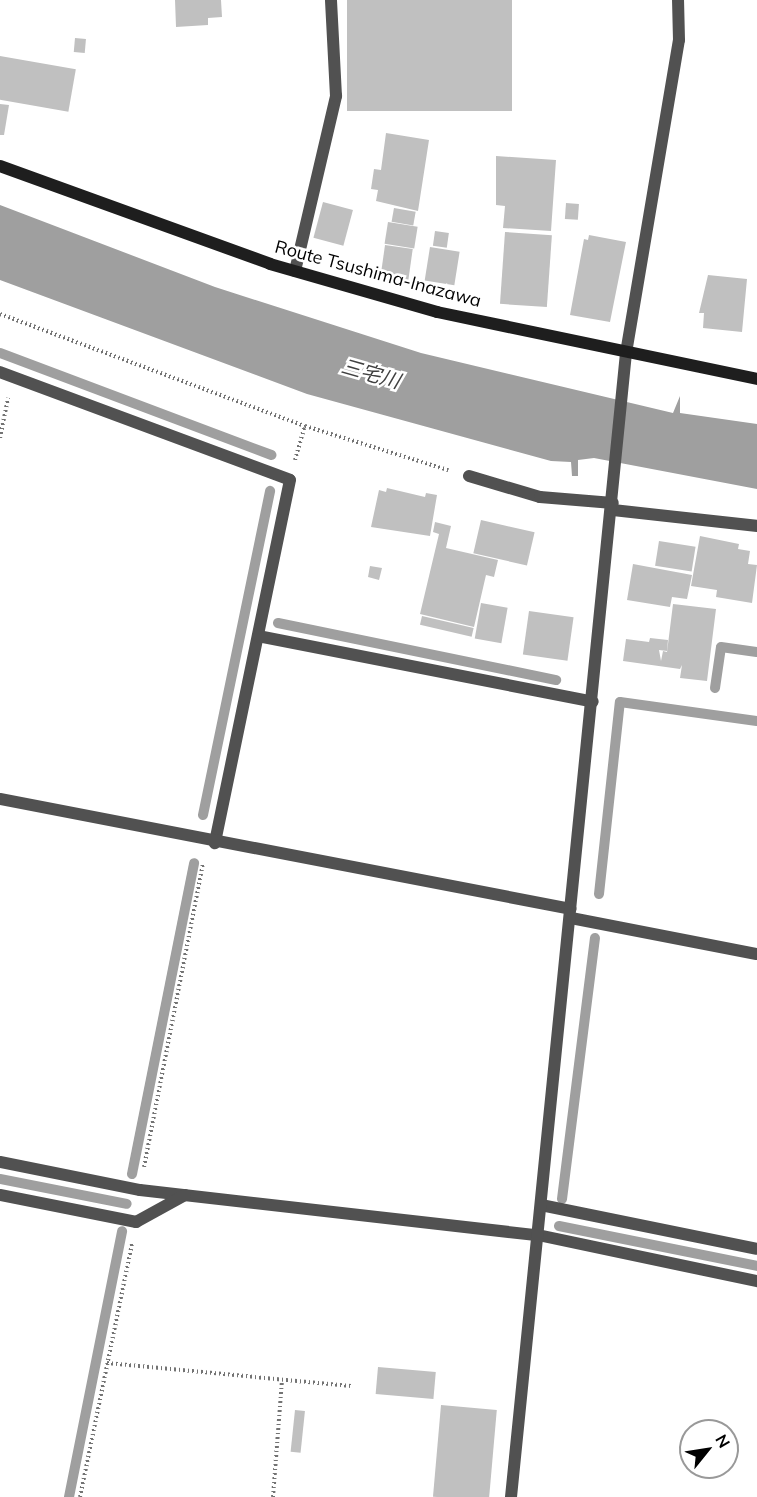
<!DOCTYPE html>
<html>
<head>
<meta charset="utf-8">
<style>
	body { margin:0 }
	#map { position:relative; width:757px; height:1497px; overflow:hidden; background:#fff; font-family:Mulish,"Noto Sans JP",sans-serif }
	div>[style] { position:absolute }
	.water>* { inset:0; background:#9f9f9f }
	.stream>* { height:10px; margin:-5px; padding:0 5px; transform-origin:5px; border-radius:5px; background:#9f9f9f }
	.building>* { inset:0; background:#c0c0c0; transform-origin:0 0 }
	.path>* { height:4px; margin-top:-2px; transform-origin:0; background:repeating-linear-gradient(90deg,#737373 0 1.5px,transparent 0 4.5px) }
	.minor>* { height:12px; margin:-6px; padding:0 6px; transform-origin:6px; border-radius:6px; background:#515151 }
	.secondary>* { height:12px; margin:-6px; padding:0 6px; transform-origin:6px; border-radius:6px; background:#1e1e1e }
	span { translate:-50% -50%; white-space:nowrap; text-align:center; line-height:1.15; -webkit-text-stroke:5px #fff; paint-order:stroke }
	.street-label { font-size:18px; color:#000 }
	.water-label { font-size:20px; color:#404040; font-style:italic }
	.north { position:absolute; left:679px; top:1419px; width:60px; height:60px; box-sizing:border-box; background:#fff; border:2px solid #999; border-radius:50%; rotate:60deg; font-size:16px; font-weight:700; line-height:24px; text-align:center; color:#000 }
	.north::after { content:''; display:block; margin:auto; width:21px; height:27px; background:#000; clip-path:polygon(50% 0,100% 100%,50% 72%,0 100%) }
</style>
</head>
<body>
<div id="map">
	<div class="water">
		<div style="clip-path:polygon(0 205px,215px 287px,421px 353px,673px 413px,680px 396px,680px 413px,757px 424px,757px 489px,594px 458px,578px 460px,578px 476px,572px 476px,571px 462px,551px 461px,307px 394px,0 280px)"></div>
	</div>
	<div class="stream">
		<div style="left:0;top:353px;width:290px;rotate:20.6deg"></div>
		<div style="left:278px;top:623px;width:284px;rotate:11.6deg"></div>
		<div style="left:715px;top:688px;width:41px;rotate:-81.7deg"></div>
		<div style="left:721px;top:647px;width:36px;rotate:8deg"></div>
		<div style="left:203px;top:815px;width:331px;rotate:-78.3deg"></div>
		<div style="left:599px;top:894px;width:193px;rotate:-83.8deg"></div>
		<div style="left:620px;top:702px;width:138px;rotate:7.9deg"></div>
		<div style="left:132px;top:1174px;width:317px;rotate:-78.7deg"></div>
		<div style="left:0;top:1179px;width:129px;rotate:11.1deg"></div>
		<div style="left:562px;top:1199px;width:263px;rotate:-82.8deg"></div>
		<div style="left:559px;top:1226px;width:202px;rotate:11.4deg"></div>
		<div style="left:69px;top:1497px;width:271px;rotate:-78.7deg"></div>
	</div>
	<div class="building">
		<div style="clip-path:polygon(175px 0,221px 0,222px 17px,208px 18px,208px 25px,176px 27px)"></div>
		<div style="left:347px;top:0;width:165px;height:111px"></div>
		<div style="left:75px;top:38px;width:11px;height:14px;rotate:5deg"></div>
		<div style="left:0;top:56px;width:77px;height:43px;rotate:10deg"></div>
		<div style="clip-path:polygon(0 104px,9px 105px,4px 135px,0 135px)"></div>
		<div style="clip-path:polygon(386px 133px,429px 140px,418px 211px,376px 201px,378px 190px,371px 189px,374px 169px,381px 170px)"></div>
		<div style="clip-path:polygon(496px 156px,556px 160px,551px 231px,503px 228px,505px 206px,496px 205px)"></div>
		<div style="left:323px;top:202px;width:31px;height:37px;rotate:15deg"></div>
		<div style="left:566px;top:203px;width:13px;height:16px;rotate:4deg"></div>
		<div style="left:394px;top:208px;width:22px;height:14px;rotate:10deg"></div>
		<div style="left:388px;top:222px;width:30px;height:22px;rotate:9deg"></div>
		<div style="left:435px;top:231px;width:14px;height:15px;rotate:8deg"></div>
		<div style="left:505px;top:232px;width:47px;height:72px;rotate:4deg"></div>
		<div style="clip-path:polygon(589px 235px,626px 242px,610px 322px,570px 315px,584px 239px,588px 240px)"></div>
		<div style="left:385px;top:245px;width:28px;height:32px;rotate:8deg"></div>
		<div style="left:430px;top:247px;width:30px;height:34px;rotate:9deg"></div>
		<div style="clip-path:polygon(708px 275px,747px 279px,742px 332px,703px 328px,704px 313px,699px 313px)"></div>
		<div style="clip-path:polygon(387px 488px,425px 497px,426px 493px,437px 495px,430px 536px,371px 527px,379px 490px,386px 492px)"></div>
		<div style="left:481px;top:520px;width:55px;height:34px;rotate:13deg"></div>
		<div style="clip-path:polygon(435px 522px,451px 526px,446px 548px,498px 560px,494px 577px,486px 575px,474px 627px,420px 614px,439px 534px,433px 532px)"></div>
		<div style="clip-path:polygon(700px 536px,739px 544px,738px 549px,750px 551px,748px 564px,757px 565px,752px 603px,716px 597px,717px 590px,691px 586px)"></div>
		<div style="left:659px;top:541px;width:37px;height:25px;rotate:9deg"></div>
		<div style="clip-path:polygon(633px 564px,692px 575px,687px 599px,672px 597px,670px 607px,627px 600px)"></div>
		<div style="clip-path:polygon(370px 566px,382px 568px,379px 580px,368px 577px)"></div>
		<div style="left:481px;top:603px;width:27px;height:36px;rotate:10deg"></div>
		<div style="clip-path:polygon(673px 604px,716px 609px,707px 681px,680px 678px,682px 665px,680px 669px,623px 661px,626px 639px,649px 642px,650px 638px,668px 640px,667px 651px,659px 650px,661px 661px,663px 651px,667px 652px)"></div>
		<div style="left:529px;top:611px;width:45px;height:44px;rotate:8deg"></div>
		<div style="left:422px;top:616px;width:53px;height:9px;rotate:13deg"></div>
		<div style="left:378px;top:1367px;width:58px;height:27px;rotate:5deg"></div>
		<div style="left:441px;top:1405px;width:56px;height:92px;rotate:5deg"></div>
		<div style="left:295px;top:1410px;width:10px;height:42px;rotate:6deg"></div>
	</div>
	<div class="path">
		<div style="left:0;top:314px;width:325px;rotate:20.2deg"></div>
		<div style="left:305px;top:426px;width:150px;rotate:17.1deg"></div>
		<div style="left:0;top:438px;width:41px;rotate:-78.7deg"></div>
		<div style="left:295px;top:460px;width:35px;rotate:-74deg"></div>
		<div style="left:144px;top:1167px;width:310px;rotate:-79deg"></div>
		<div style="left:107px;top:1363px;width:245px;rotate:5.4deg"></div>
		<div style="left:80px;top:1497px;width:259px;rotate:-78.4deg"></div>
		<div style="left:273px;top:1497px;width:117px;rotate:-85.6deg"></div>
	</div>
	<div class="minor">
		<div style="left:295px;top:271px;width:180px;rotate:-76.8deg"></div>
		<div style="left:336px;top:96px;width:96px;rotate:-93deg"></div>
		<div style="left:0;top:372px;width:309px;rotate:20.4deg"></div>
		<div style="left:290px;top:480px;width:371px;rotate:101.7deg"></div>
		<div style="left:469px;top:476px;width:74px;rotate:16.5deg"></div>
		<div style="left:540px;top:497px;width:73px;rotate:4.7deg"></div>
		<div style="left:613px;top:510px;width:145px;rotate:6.3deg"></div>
		<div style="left:258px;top:636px;width:341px;rotate:11.1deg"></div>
		<div style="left:0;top:799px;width:581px;rotate:10.9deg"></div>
		<div style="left:571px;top:918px;width:189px;rotate:11deg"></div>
		<div style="left:0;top:1162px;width:143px;rotate:11.3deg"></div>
		<div style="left:140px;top:1190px;width:401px;rotate:6.5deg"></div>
		<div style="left:538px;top:1235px;width:224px;rotate:11.9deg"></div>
		<div style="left:0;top:1195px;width:139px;rotate:11.2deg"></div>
		<div style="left:136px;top:1222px;width:56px;rotate:-28.9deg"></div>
		<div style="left:541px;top:1205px;width:220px;rotate:11.5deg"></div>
		<div style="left:511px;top:1497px;width:1150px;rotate:-84.26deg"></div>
		<div style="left:626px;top:353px;width:317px;rotate:-80.4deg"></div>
		<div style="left:679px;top:40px;width:40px;rotate:-91.4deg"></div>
	</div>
	<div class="secondary">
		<div style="left:0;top:166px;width:287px;rotate:19.9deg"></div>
		<div style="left:270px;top:264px;width:174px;rotate:16deg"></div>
		<div style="left:437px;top:312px;width:327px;rotate:11.8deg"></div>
	</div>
	<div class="street-label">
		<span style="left:378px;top:274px;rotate:15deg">Route Tsushima-Inazawa</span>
	</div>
	<div class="water-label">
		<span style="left:371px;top:373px;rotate:16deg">三宅川</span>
	</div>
	<div class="north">N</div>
</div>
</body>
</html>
